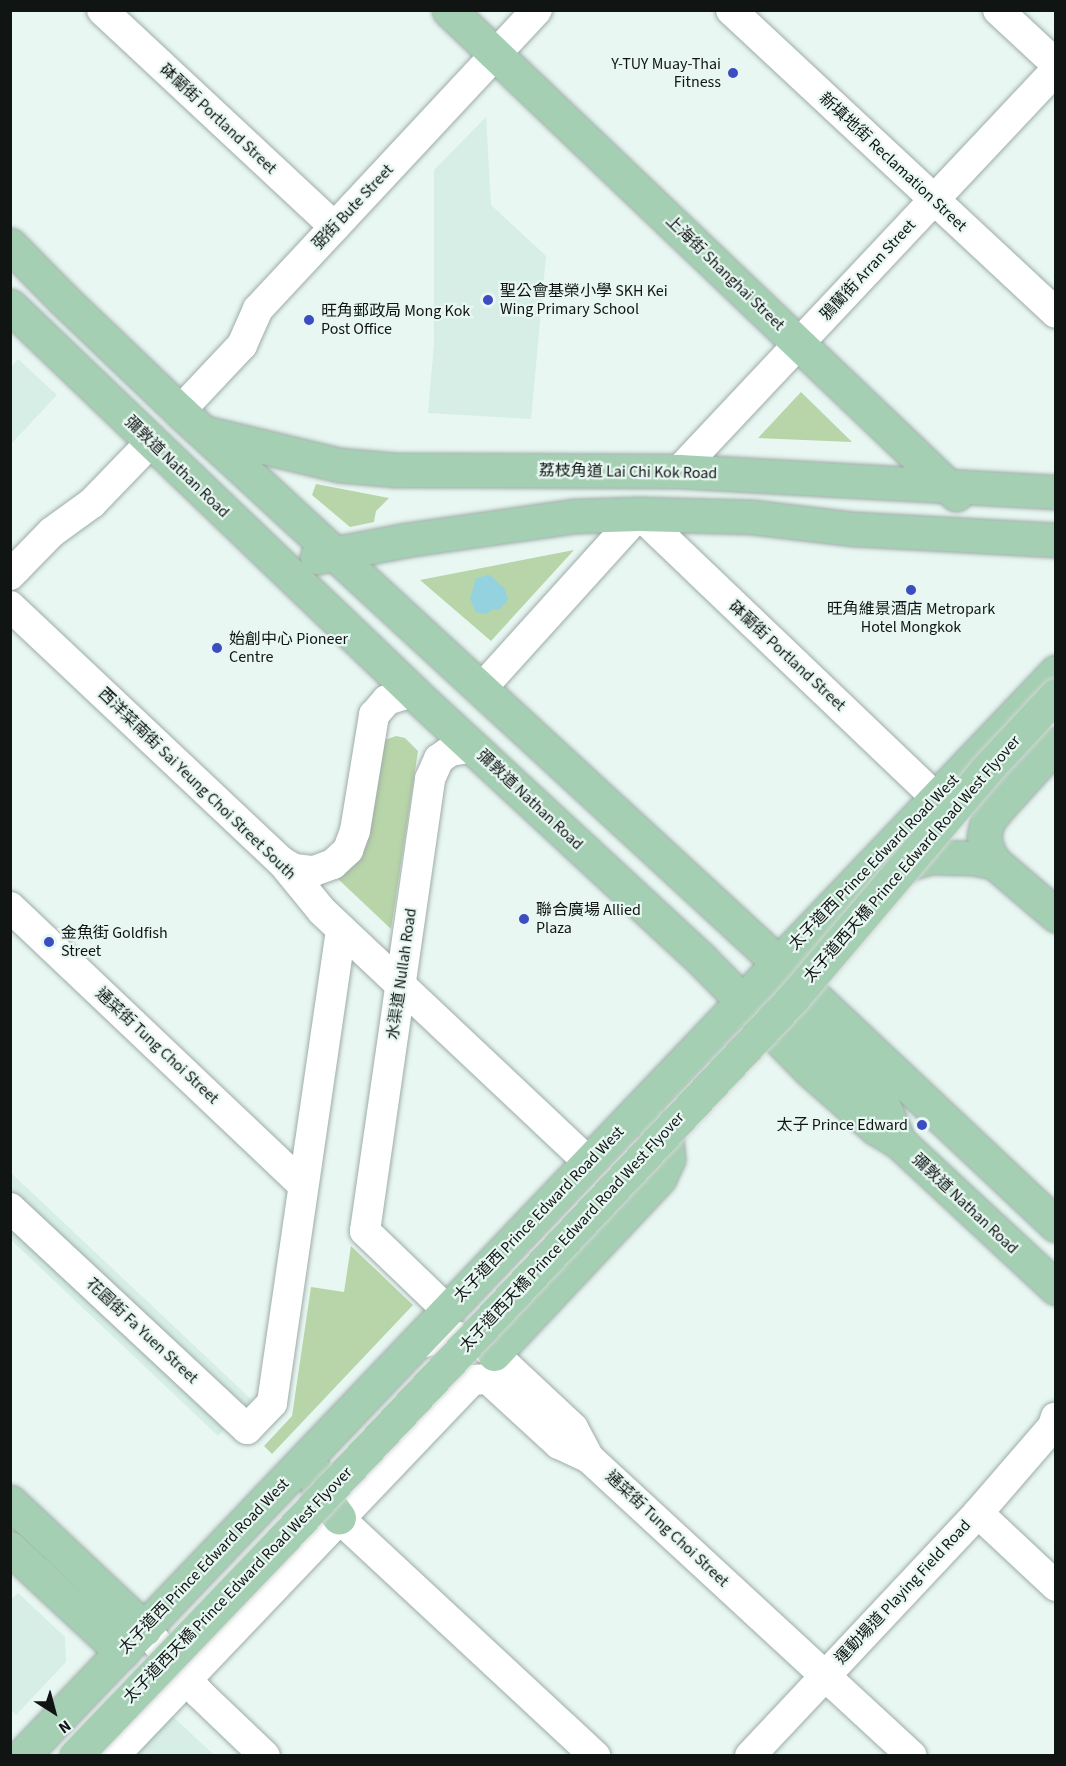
<!DOCTYPE html>
<html>
<head>
<meta charset="utf-8">
<style>
	body { margin:0 }
	#map { position:relative; width:1066px; height:1766px; overflow:hidden; background:#e8f7f2; font-family:"Source Sans 3","Noto Sans TC",sans-serif }
	div>[style] { position:absolute }
	.built>* { inset:0; background:#d6eee6 }
	.green>* { inset:0; background:#b8d4a9 }
	.water>* { inset:0; background:#94d2df }
	.roads { filter:drop-shadow(0 0 2px #9eaca8) drop-shadow(0 0 2px #9eaca8) }
	.minor>* { height:30px; margin:-15px; padding:0 15px; transform-origin:15px; border-radius:15px; background:#fff }
	.major>* { height:33px; margin:-16.5px; padding:0 16.5px; transform-origin:16.5px; border-radius:16.5px; background:#a4cfb2 }
	.bridges { filter:drop-shadow(0 0 2px #d4d5d5) drop-shadow(0 0 2px #d4d5d5) }
	.major-bridge>* { height:33px; margin:-16.5px; padding:0 16.5px; transform-origin:16.5px; border-radius:16.5px; background:#a4cfb2 }
	.dots>* { width:16px; height:16px; translate:-50% -50%; box-sizing:border-box; border:3px solid #e8f7f2; border-radius:50% }
	span { translate:-50% -50%; white-space:nowrap; text-align:center; line-height:1.15; -webkit-text-stroke:4.5px #e8f7f2; paint-order:stroke }
	.poi-label { font-size:16px; color:#101513 }
	.right { translate:-100% -50%; text-align:right }
	.left { translate:0 -50%; text-align:left }
	.street-label { font-size:16px; color:#101513 }
	.frame { position:absolute; inset:0; border:12px solid #101513; pointer-events:none }
	.north { position:absolute; left:24px; top:1682px; width:60px; height:60px; -webkit-text-stroke:4px #e8f7f2; paint-order:stroke; rotate:144deg; font-size:16px; font-weight:700; line-height:24px; text-align:center; color:#101513 }
	.north::after { content:''; display:block; margin:auto; width:21px; height:27px; background:#101513; clip-path:polygon(50% 0,100% 100%,50% 72%,0 100%) }
</style>
</head>
<body>
<div id="map">
	<div class="built">
		<div style="clip-path:polygon(486px 117px,491px 205px,546px 256px,531px 419px,428px 413px,434px 344px,434px 170px)"></div>
		<div style="clip-path:polygon(18px 359px,57px 395px,11px 444px,11px 367px)"></div>
		<div style="clip-path:polygon(10px 1172px,252px 1400px,218px 1436px,11px 1240px)"></div>
		<div style="clip-path:polygon(18px 1593px,65px 1637px,66px 1662px,16px 1715px,10px 1709px,10px 1600px)"></div>
		<div style="clip-path:polygon(168px 1712px,214px 1755px,127px 1756px)"></div>
	</div>
	<div class="green">
		<div style="clip-path:polygon(801px 392px,852px 442px,758px 438px)"></div>
		<div style="clip-path:polygon(316px 484px,389px 498px,376px 511px,374px 522px,350px 527px,312px 495px)"></div>
		<div style="clip-path:polygon(574px 550px,491px 641px,420px 580px)"></div>
		<div style="clip-path:polygon(396px 736px,405px 738px,418px 751px,391px 929px,337px 878px,379px 742px)"></div>
		<div style="clip-path:polygon(351px 1246px,413px 1305px,272px 1454px,264px 1446px,292px 1416px,311px 1287px,344px 1292px)"></div>
	</div>
	<div class="water">
		<div style="clip-path:polygon(490px 575px,505px 589px,508px 600px,499px 610px,492px 609px,487px 614px,476px 612px,470px 599px,476px 578px)"></div>
	</div>
	<div class="roads">
		<div class="minor">
			<div style="left:102px;top:10px;width:318px;rotate:43deg"></div>
			<div style="left:731px;top:10px;width:444px;rotate:43deg"></div>
			<div style="left:998px;top:10px;width:79px;rotate:43deg"></div>
			<div style="left:180px;top:411px;width:91px;rotate:-46.8deg"></div>
			<div style="left:242px;top:345px;width:39px;rotate:-66deg"></div>
			<div style="left:258px;top:309px;width:409px;rotate:-47deg"></div>
			<div style="left:679px;top:471px;width:550px;rotate:-46.77deg"></div>
			<div style="left:10px;top:575px;width:60px;rotate:-45.7deg"></div>
			<div style="left:52px;top:532px;width:49px;rotate:-35.9deg"></div>
			<div style="left:92px;top:503px;width:85px;rotate:-46deg"></div>
			<div style="left:10px;top:606px;width:374px;rotate:43.3deg"></div>
			<div style="left:282px;top:862px;width:63px;rotate:50.8deg"></div>
			<div style="left:322px;top:911px;width:367px;rotate:43.3deg"></div>
			<div style="left:481px;top:689px;width:236px;rotate:-47.9deg"></div>
			<div style="left:639px;top:514px;width:411px;rotate:43.7deg"></div>
			<div style="left:282px;top:862px;width:14px;rotate:30deg"></div>
			<div style="left:294px;top:869px;width:20px;rotate:6deg"></div>
			<div style="left:314px;top:871px;width:20px;rotate:-20deg"></div>
			<div style="left:333px;top:864px;width:21px;rotate:-43deg"></div>
			<div style="left:348px;top:850px;width:20px;rotate:-70deg"></div>
			<div style="left:355px;top:831px;width:118px;rotate:-80.7deg"></div>
			<div style="left:374px;top:715px;width:20px;rotate:-49deg"></div>
			<div style="left:387px;top:700px;width:19px;rotate:-18deg"></div>
			<div style="left:405px;top:694px;width:11px;rotate:5deg"></div>
			<div style="left:10px;top:907px;width:404px;rotate:43.5deg"></div>
			<div style="left:10px;top:1208px;width:324px;rotate:43deg"></div>
			<div style="left:247px;top:1429px;width:36px;rotate:-46deg"></div>
			<div style="left:272px;top:1403px;width:479px;rotate:-81.7deg"></div>
			<div style="left:447px;top:1310px;width:114px;rotate:-136.1deg"></div>
			<div style="left:365px;top:1231px;width:457px;rotate:-81.8deg"></div>
			<div style="left:430px;top:779px;width:22px;rotate:-66deg"></div>
			<div style="left:439px;top:759px;width:14px;rotate:-36deg"></div>
			<div style="left:450px;top:751px;width:18px;rotate:-9deg"></div>
			<div style="left:468px;top:748px;width:9px;rotate:18deg"></div>
			<div style="left:414px;top:1345px;width:23px;rotate:-15deg"></div>
			<div style="left:436px;top:1339px;width:22px;rotate:-5deg"></div>
			<div style="left:458px;top:1337px;width:22px;rotate:16deg"></div>
			<div style="left:479px;top:1343px;width:19px;rotate:36deg"></div>
			<div style="left:494px;top:1354px;width:108px;rotate:43.1deg"></div>
			<div style="left:573px;top:1428px;width:34px;rotate:62deg"></div>
			<div style="left:589px;top:1458px;width:439px;rotate:42.7deg"></div>
			<div style="left:978px;top:1513px;width:107px;rotate:43.1deg"></div>
			<div style="left:339px;top:1518px;width:350px;rotate:42.9deg"></div>
			<div style="left:145px;top:1629px;width:84px;rotate:49.8deg"></div>
			<div style="left:199px;top:1693px;width:91px;rotate:43.7deg"></div>
			<div style="left:114px;top:1756px;width:519px;rotate:-46.4deg"></div>
			<div style="left:472px;top:1380px;width:16px;rotate:-4deg"></div>
			<div style="left:488px;top:1379px;width:96px;rotate:42.5deg"></div>
			<div style="left:559px;top:1444px;width:33px;rotate:25deg"></div>
			<div style="left:750px;top:1756px;width:333px;rotate:-46.8deg"></div>
			<div style="left:978px;top:1513px;width:115px;rotate:-49.2deg"></div>
			<div style="left:1053px;top:1426px;width:9px;rotate:-72deg"></div>
		</div>
		<div class="major">
			<div style="left:449px;top:10px;width:701px;rotate:43.67deg"></div>
			<div style="left:10px;top:245px;width:76px;rotate:45.5deg"></div>
			<div style="left:63px;top:299px;width:162px;rotate:43.7deg"></div>
			<div style="left:180px;top:411px;width:790px;rotate:42.69deg"></div>
			<div style="left:761px;top:947px;width:405px;rotate:43.3deg"></div>
			<div style="left:10px;top:306px;width:562px;rotate:43.77deg"></div>
			<div style="left:416px;top:695px;width:388px;rotate:42.8deg"></div>
			<div style="left:701px;top:959px;width:154px;rotate:45.5deg"></div>
			<div style="left:809px;top:1069px;width:89px;rotate:41.4deg"></div>
			<div style="left:876px;top:1128px;width:27px;rotate:31deg"></div>
			<div style="left:899px;top:1142px;width:214px;rotate:42.9deg"></div>
			<div style="left:206px;top:433px;width:137px;rotate:13.5deg"></div>
			<div style="left:339px;top:465px;width:57px;rotate:5deg"></div>
			<div style="left:396px;top:470px;width:283px;rotate:0.2deg"></div>
			<div style="left:679px;top:471px;width:378px;rotate:3.2deg"></div>
			<div style="left:317px;top:557px;width:91px;rotate:-10.8deg"></div>
			<div style="left:406px;top:540px;width:171px;rotate:-8.1deg"></div>
			<div style="left:575px;top:516px;width:64px;rotate:-1.8deg"></div>
			<div style="left:639px;top:514px;width:113px;rotate:1.5deg"></div>
			<div style="left:752px;top:517px;width:103px;rotate:6.7deg"></div>
			<div style="left:854px;top:529px;width:202px;rotate:3.1deg"></div>
			<div style="left:1056px;top:744px;width:89px;rotate:132.3deg"></div>
			<div style="left:996px;top:810px;width:15px;rotate:127deg"></div>
			<div style="left:987px;top:822px;width:14px;rotate:102deg"></div>
			<div style="left:984px;top:836px;width:14px;rotate:78deg"></div>
			<div style="left:987px;top:850px;width:14px;rotate:60deg"></div>
			<div style="left:994px;top:862px;width:82px;rotate:40.5deg"></div>
			<div style="left:890px;top:868px;width:42px;rotate:-15deg"></div>
			<div style="left:931px;top:857px;width:41px;rotate:1.4deg"></div>
			<div style="left:972px;top:858px;width:22px;rotate:10deg"></div>
			<div style="left:766px;top:986px;width:33px;rotate:52deg"></div>
			<div style="left:786px;top:1012px;width:129px;rotate:42.8deg"></div>
			<div style="left:881px;top:1100px;width:46px;rotate:66.8deg"></div>
			<div style="left:494px;top:1354px;width:241px;rotate:-46.8deg"></div>
			<div style="left:659px;top:1178px;width:21px;rotate:-65deg"></div>
			<div style="left:668px;top:1159px;width:18px;rotate:-96deg"></div>
			<div style="left:666px;top:1141px;width:31px;rotate:-130deg"></div>
			<div style="left:314px;top:1471px;width:20px;rotate:75deg"></div>
			<div style="left:319px;top:1490px;width:34px;rotate:54deg"></div>
			<div style="left:10px;top:1502px;width:185px;rotate:43.3deg"></div>
			<div style="left:10px;top:1548px;width:153px;rotate:42.9deg"></div>
			<div style="left:22px;top:1756px;width:1498px;rotate:-46.35deg"></div>
		</div>
	</div>
	<div class="bridges">
		<div class="major-bridge">
			<div style="left:75px;top:1756px;width:301px;rotate:-46.2deg"></div>
			<div style="left:283px;top:1539px;width:742px;rotate:-46.69deg"></div>
			<div style="left:792px;top:999px;width:300px;rotate:-49.7deg"></div>
			<div style="left:986px;top:770px;width:103px;rotate:-47deg"></div>
		</div>
	</div>
	<div class="dots">
		<div style="left:733px;top:73px;background:#3b4dc0"></div>
		<div style="left:488px;top:300px;background:#3b4dc0"></div>
		<div style="left:309px;top:320px;background:#3b4dc0"></div>
		<div style="left:911px;top:590px;background:#3b4dc0"></div>
		<div style="left:217px;top:648px;background:#3b4dc0"></div>
		<div style="left:524px;top:919px;background:#3b4dc0"></div>
		<div style="left:49px;top:942px;background:#3b4dc0"></div>
		<div style="left:922px;top:1125px;background:#3b4dc0"></div>
	</div>
	<div class="poi-label">
		<span class="right" style="left:721px;top:73px">Y-TUY Muay-Thai<br>Fitness</span>
		<span class="left" style="left:500px;top:300px">聖公會基榮小學 SKH Kei<br>Wing Primary School</span>
		<span class="left" style="left:321px;top:320px">旺角郵政局 Mong Kok<br>Post Office</span>
		<span style="left:911px;top:618px">旺角維景酒店 Metropark<br>Hotel Mongkok</span>
		<span class="left" style="left:229px;top:648px">始創中心 Pioneer<br>Centre</span>
		<span class="left" style="left:536px;top:919px">聯合廣場 Allied<br>Plaza</span>
		<span class="left" style="left:61px;top:942px">金魚街 Goldfish<br>Street</span>
		<span class="right" style="left:908px;top:1125px">太子 Prince Edward</span>
	</div>
	<div class="street-label">
		<span style="left:218px;top:119px;rotate:43deg">砵蘭街 Portland Street</span>
		<span style="left:893px;top:162px;rotate:43deg">新填地街 Reclamation Street</span>
		<span style="left:353px;top:207px;rotate:-47deg">弼街 Bute Street</span>
		<span style="left:868px;top:270px;rotate:-47deg">鴉蘭街 Arran Street</span>
		<span style="left:725px;top:273px;rotate:44deg">上海街 Shanghai Street</span>
		<span style="left:177px;top:467px;rotate:44deg">彌敦道 Nathan Road</span>
		<span style="left:628px;top:472px;rotate:1deg">荔枝角道 Lai Chi Kok Road</span>
		<span style="left:787px;top:656px;rotate:43deg">砵蘭街 Portland Street</span>
		<span style="left:197px;top:784px;rotate:44deg">西洋菜南街 Sai Yeung Choi Street South</span>
		<span style="left:530px;top:800px;rotate:43deg">彌敦道 Nathan Road</span>
		<span style="left:912px;top:859px;rotate:-49deg">太子道西天橋 Prince Edward Road West Flyover</span>
		<span style="left:874px;top:862px;rotate:-46deg">太子道西 Prince Edward Road West</span>
		<span style="left:402px;top:974px;rotate:-82deg">水渠道 Nullah Road</span>
		<span style="left:157px;top:1046px;rotate:43deg">通菜街 Tung Choi Street</span>
		<span style="left:965px;top:1204px;rotate:43deg">彌敦道 Nathan Road</span>
		<span style="left:539px;top:1214px;rotate:-46deg">太子道西 Prince Edward Road West</span>
		<span style="left:572px;top:1232px;rotate:-47deg">太子道西天橋 Prince Edward Road West Flyover</span>
		<span style="left:142px;top:1331px;rotate:43deg">花園街 Fa Yuen Street</span>
		<span style="left:667px;top:1529px;rotate:43deg">通菜街 Tung Choi Street</span>
		<span style="left:204px;top:1566px;rotate:-46deg">太子道西 Prince Edward Road West</span>
		<span style="left:238px;top:1585px;rotate:-46deg">太子道西天橋 Prince Edward Road West Flyover</span>
		<span style="left:903px;top:1592px;rotate:-47deg">運動場道 Playing Field Road</span>
	</div>
	<div class="frame"></div>
	<div class="north">N</div>
</div>
</body>
</html>
